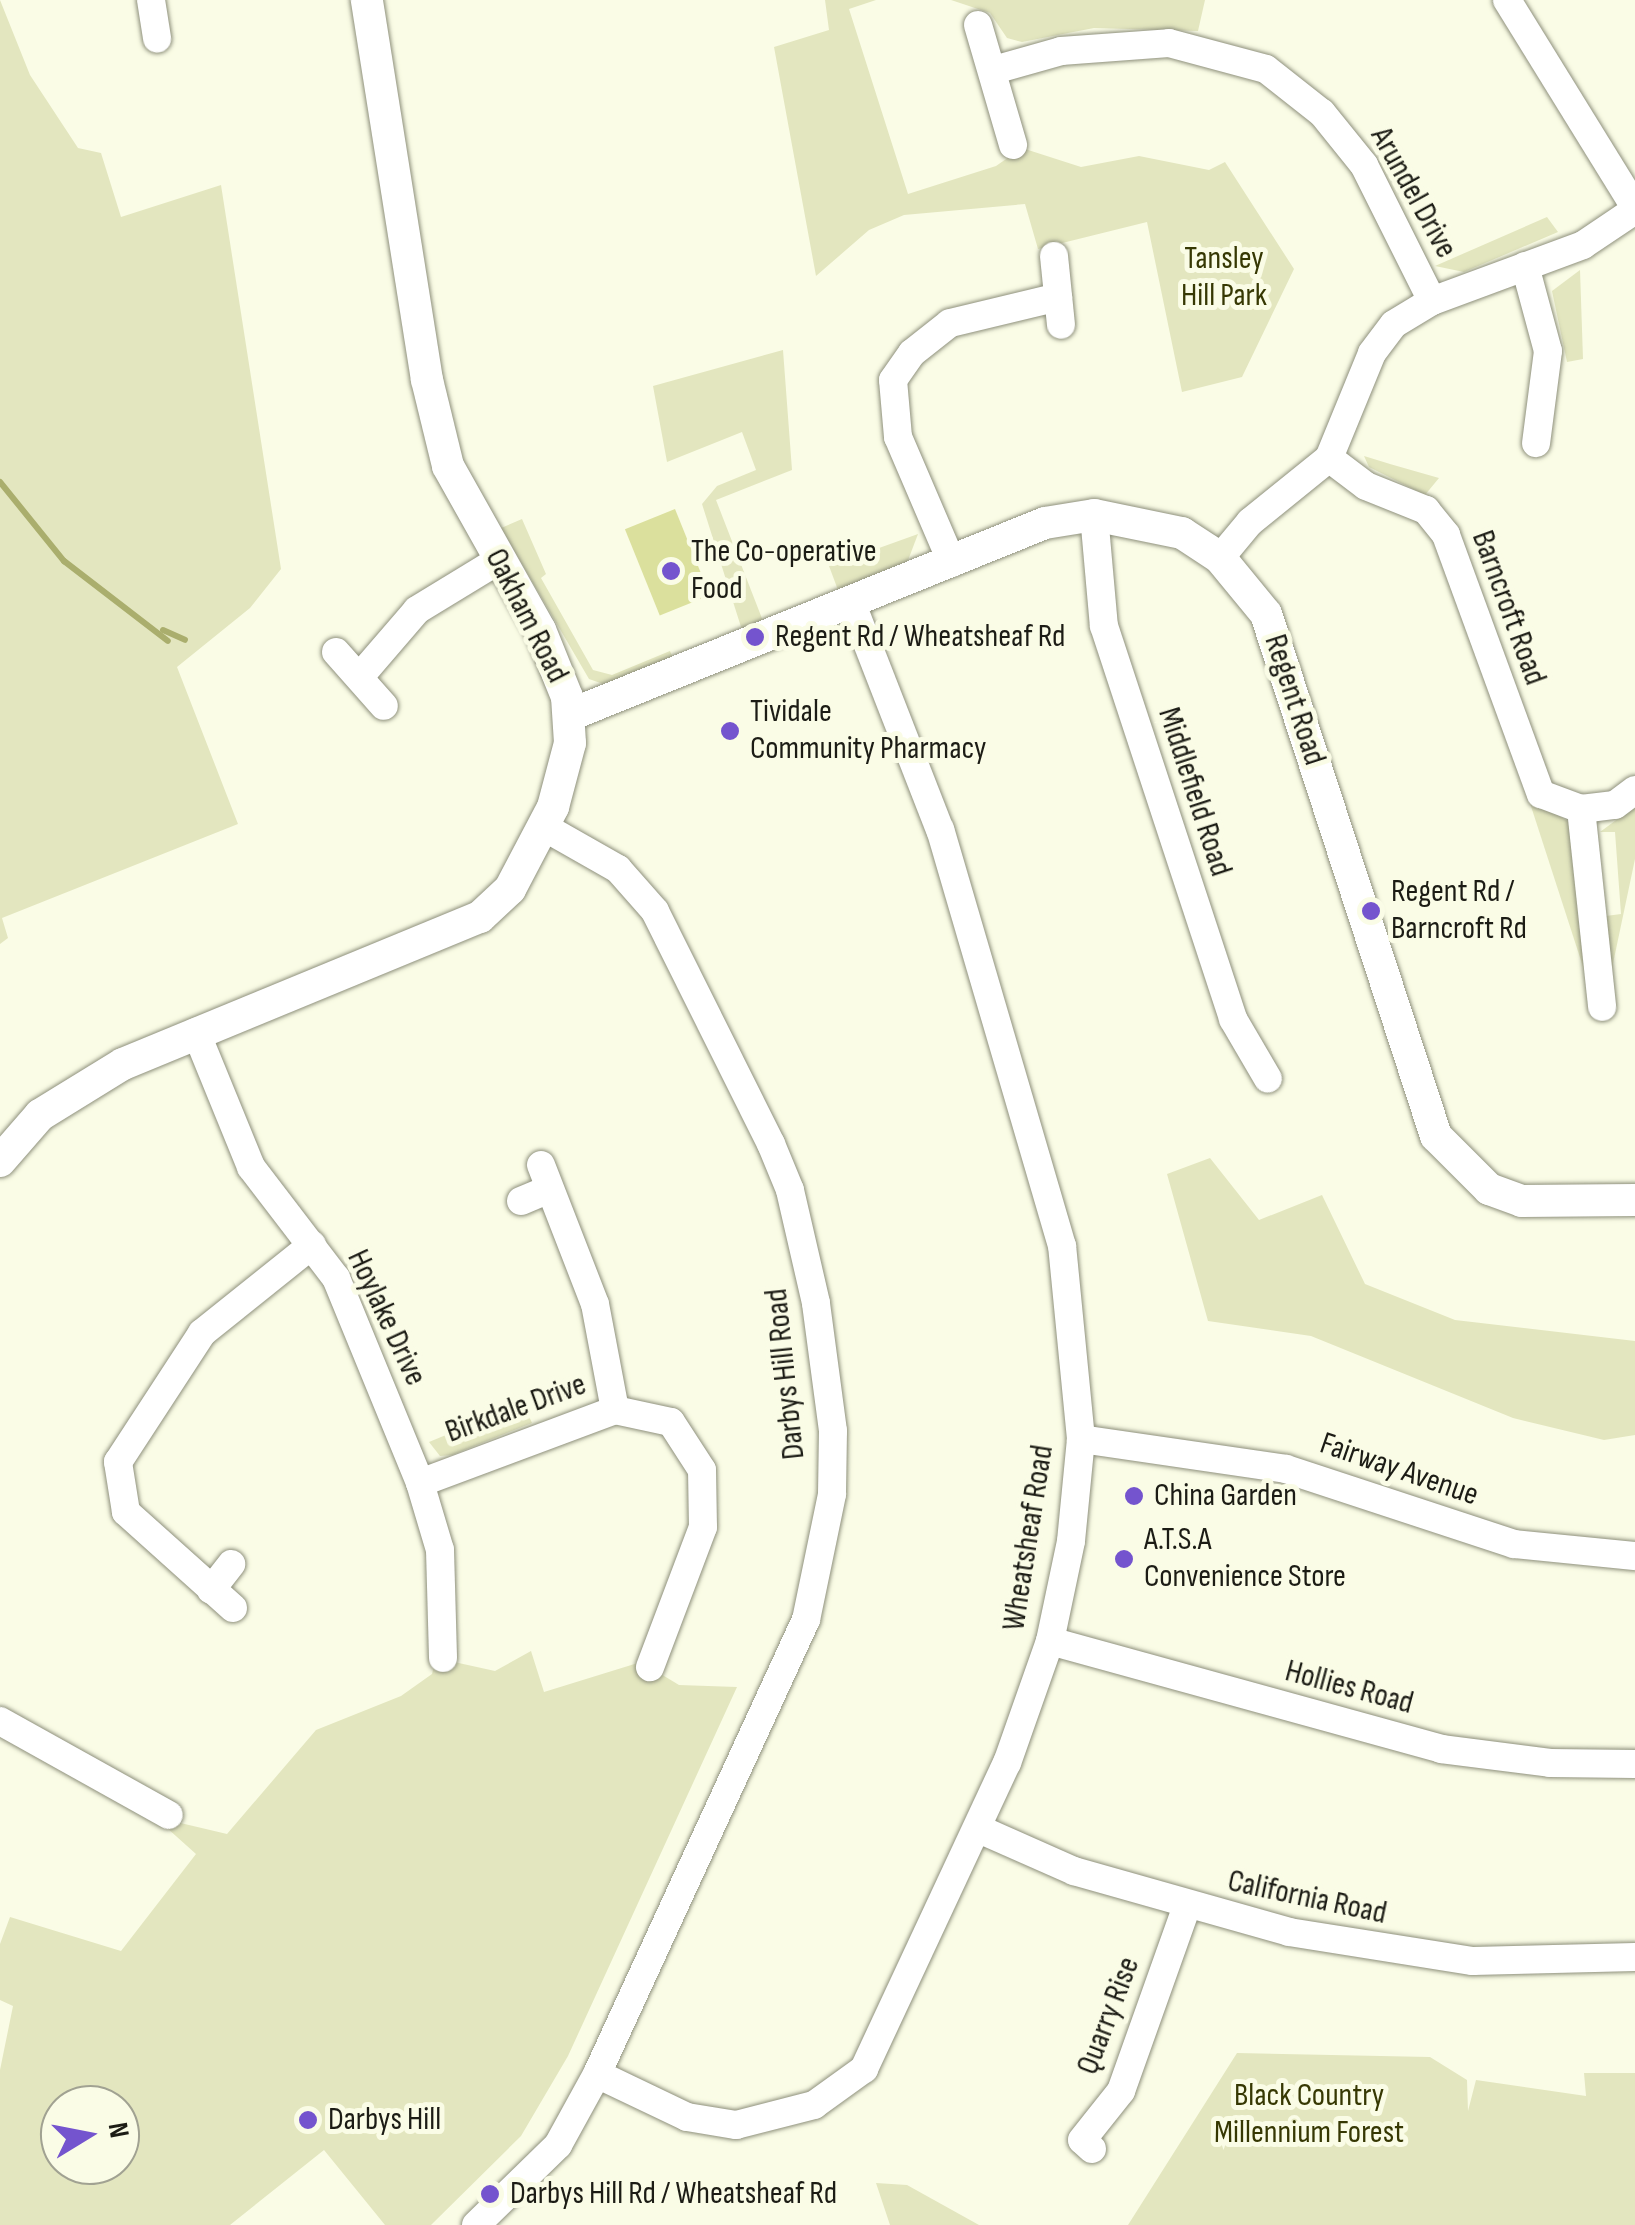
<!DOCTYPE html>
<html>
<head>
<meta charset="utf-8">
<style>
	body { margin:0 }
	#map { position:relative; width:1635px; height:2225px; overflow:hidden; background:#fafce6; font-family:"Sofia Sans Condensed",sans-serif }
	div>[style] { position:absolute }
	.green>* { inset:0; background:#e3e6bf }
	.stream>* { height:6px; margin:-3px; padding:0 3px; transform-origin:3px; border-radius:3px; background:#aaae6d }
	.building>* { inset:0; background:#dbe09d; transform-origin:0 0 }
	.roads { filter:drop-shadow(0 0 2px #8e907c) drop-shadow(0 0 2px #8e907c) }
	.minor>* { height:28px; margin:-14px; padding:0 14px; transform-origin:14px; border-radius:14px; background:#fff }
	.tertiary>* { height:32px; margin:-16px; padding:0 16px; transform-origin:16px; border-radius:16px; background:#fff }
	.dots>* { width:28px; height:28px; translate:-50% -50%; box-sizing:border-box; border:5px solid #fafce6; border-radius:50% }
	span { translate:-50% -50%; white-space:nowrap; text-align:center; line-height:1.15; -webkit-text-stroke:10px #fafce6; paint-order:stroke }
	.street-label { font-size:32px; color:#1c1c15 }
	.park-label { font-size:32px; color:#363803 }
	.poi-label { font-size:32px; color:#1c1c15 }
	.left { translate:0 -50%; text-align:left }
	.north { position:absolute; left:40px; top:2085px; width:100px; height:100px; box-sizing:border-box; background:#fafce6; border:2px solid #a1a292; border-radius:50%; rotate:80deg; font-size:28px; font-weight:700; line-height:40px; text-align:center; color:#1c1c15 }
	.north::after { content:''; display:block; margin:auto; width:35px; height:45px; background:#7454ce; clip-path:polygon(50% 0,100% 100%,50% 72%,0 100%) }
</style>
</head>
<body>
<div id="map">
	<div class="green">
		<div style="clip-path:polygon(0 0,30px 75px,78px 148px,101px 153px,121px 217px,221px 185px,281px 569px,250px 608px,177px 667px,238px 824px,2px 918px,8px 938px,0 944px)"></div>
		<div style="clip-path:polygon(825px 0,876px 0,849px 9px,908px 194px,996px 166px,1022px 148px,1081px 167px,1139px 156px,1209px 170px,1225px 162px,1294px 269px,1242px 377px,1182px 392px,1147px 222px,1038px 249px,1025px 204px,904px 215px,869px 230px,816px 276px,774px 47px,829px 30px)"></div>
		<div style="clip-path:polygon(951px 0,1205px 0,1198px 31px,1094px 28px,1022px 42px,1007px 38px,990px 13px)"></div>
		<div style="clip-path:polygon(1547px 217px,1558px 232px,1464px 272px,1435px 266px)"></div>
		<div style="clip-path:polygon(1580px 270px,1583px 359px,1567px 362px,1552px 291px)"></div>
		<div style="clip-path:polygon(783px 350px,792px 470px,716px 500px,763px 621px,742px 630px,702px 504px,717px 486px,756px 470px,742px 432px,667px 462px,653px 386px)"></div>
		<div style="clip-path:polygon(1364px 456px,1390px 464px,1439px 478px,1425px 495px,1369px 467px)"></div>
		<div style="clip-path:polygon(522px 519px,546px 574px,541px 578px,593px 670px,612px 675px,670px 651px,677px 668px,609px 686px,589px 679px,501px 528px)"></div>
		<div style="clip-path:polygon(918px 534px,907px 563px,838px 590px,829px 566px)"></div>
		<div style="clip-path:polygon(1528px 797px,1574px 825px,1586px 976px)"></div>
		<div style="clip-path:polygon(1635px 806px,1635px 859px,1611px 973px,1606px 916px,1621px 914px,1615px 832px,1600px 832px)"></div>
		<div style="clip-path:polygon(1210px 1158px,1259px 1220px,1322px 1195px,1365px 1284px,1455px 1320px,1635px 1341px,1635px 1435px,1604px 1440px,1513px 1418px,1311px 1336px,1208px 1321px,1167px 1174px)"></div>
		<div style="clip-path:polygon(523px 1403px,532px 1423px,452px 1455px,440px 1456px,429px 1442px)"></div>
		<div style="clip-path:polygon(evenodd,531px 1651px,544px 1692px,641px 1662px,679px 1685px,737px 1687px,568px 2056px,521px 2136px,431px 2225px,385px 2225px,324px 2150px,230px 2225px,0 2225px,0 2070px,13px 2006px,0 2000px,0 1944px,10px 1917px,121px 1951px,196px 1854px,167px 1828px,172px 1821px,227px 1834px,316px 1730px,401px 1696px,432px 1674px,436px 1658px,495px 1671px,531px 1651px,60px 2105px,120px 2105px,120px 2165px,60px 2165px,60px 2105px)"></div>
		<div style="clip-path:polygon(1237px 2053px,1430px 2057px,1467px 2080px,1468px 2111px,1476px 2080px,1586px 2096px,1584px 2073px,1635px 2073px,1635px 2225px,1128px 2225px)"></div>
		<div style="clip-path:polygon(876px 2183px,907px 2185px,979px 2225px,890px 2225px)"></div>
	</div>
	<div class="stream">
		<div style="left:0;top:482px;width:102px;rotate:51deg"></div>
		<div style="left:64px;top:561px;width:131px;rotate:37.6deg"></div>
		<div style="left:163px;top:630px;width:24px;rotate:24deg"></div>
	</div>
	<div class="building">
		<div style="left:675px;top:509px;width:93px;height:54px;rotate:68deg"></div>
	</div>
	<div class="roads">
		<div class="minor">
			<div style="left:151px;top:0;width:39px;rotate:81deg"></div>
			<div style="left:1507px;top:0;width:243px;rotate:58.3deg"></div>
			<div style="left:978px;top:25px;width:125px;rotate:73.7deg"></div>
			<div style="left:994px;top:70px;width:70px;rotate:-15.8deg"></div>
			<div style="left:1061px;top:51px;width:108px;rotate:-4.2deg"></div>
			<div style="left:1169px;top:43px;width:100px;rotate:15deg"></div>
			<div style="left:1266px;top:69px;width:71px;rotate:38.2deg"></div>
			<div style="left:1322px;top:113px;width:67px;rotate:51.1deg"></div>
			<div style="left:1364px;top:165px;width:152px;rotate:63.4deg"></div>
			<div style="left:1054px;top:256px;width:69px;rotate:84.2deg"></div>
			<div style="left:1525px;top:266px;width:88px;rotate:74.9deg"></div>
			<div style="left:1548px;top:351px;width:93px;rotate:97.4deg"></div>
			<div style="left:1329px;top:458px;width:46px;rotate:37.1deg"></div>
			<div style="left:1366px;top:486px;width:65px;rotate:21.8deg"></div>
			<div style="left:1426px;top:510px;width:32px;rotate:51deg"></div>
			<div style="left:1446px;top:535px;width:276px;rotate:69.9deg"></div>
			<div style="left:1541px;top:794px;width:43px;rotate:20.6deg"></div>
			<div style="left:1581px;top:809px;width:34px;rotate:-7deg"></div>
			<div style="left:1615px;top:805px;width:25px;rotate:-37deg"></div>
			<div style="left:1094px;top:515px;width:111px;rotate:84.9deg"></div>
			<div style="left:1104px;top:626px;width:414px;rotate:71.8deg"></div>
			<div style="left:1233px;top:1019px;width:69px;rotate:59.7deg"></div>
			<div style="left:1220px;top:558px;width:47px;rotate:-50.2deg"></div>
			<div style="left:1250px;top:522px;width:102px;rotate:-39deg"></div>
			<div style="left:1329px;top:458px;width:113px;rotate:-67.7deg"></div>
			<div style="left:1372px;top:353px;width:36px;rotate:-53deg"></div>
			<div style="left:1394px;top:324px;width:44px;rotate:-31.2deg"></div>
			<div style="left:1432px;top:301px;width:161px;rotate:-20.3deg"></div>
			<div style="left:1583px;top:245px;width:63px;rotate:-33.9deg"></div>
			<div style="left:952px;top:563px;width:137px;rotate:-113.2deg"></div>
			<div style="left:898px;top:437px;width:57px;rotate:-95deg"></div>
			<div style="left:893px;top:380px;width:33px;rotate:-55deg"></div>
			<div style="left:912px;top:353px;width:48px;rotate:-38.3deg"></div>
			<div style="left:950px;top:323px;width:111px;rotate:-13.5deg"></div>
			<div style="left:336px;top:652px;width:72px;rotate:48.4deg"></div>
			<div style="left:362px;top:674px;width:84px;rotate:-49.3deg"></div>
			<div style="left:417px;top:610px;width:96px;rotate:-31.4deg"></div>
			<div style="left:1581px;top:809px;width:199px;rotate:83.9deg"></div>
			<div style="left:196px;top:1032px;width:146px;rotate:67.8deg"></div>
			<div style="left:251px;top:1167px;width:140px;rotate:52.6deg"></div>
			<div style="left:336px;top:1278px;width:222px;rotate:67.7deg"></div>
			<div style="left:420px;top:1483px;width:70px;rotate:73.4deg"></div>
			<div style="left:440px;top:1550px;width:108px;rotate:88.4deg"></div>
			<div style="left:541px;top:1165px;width:149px;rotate:68.8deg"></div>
			<div style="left:595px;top:1304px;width:108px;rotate:79.3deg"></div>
			<div style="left:521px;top:1201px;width:30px;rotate:-23deg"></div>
			<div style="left:1081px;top:1439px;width:207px;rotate:8.3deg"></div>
			<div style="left:1286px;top:1469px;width:240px;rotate:18.2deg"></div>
			<div style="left:1514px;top:1544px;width:122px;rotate:5.7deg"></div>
			<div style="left:420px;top:1483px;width:208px;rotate:-20.5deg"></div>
			<div style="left:615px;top:1410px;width:57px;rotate:12.1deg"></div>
			<div style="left:671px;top:1422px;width:57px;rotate:57.1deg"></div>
			<div style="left:702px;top:1470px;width:57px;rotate:89deg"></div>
			<div style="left:703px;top:1527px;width:150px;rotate:110.7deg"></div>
			<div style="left:211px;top:1590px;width:33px;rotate:-52deg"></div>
			<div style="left:233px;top:1608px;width:144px;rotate:-138.1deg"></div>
			<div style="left:126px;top:1512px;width:51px;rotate:-99.1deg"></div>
			<div style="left:118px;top:1462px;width:154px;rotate:-56.9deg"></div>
			<div style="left:202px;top:1333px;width:141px;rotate:-38.7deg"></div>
			<div style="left:1050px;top:1641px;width:406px;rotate:15.4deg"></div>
			<div style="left:1441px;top:1749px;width:110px;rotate:7.3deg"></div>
			<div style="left:1550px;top:1763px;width:85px;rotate:0.7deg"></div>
			<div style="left:0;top:1721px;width:193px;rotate:29.1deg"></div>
			<div style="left:979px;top:1829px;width:104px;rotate:23.9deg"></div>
			<div style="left:1074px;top:1871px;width:223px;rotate:15.8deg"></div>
			<div style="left:1289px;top:1932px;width:186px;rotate:9deg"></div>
			<div style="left:1473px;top:1961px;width:162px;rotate:-1.4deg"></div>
			<div style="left:597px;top:2074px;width:100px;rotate:25.5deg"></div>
			<div style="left:687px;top:2117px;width:50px;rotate:9.3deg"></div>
			<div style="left:736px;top:2125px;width:81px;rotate:-14.4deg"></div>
			<div style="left:814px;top:2105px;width:62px;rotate:-35.8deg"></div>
			<div style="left:864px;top:2069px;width:338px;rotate:-65deg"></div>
			<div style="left:1007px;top:1763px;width:129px;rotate:-70.6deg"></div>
			<div style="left:1050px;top:1641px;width:102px;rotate:-78.1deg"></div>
			<div style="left:1071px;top:1541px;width:102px;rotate:-84.4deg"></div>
			<div style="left:1081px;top:1439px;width:194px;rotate:-95.6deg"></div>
			<div style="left:1062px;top:1246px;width:434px;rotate:-106.3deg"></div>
			<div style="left:940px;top:830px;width:245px;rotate:-111.3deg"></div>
			<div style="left:1092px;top:2149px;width:13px;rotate:-138deg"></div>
			<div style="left:1082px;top:2140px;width:63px;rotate:-51.5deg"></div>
			<div style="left:1121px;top:2091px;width:194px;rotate:-70.4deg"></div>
			<div style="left:476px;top:2225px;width:115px;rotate:-44.3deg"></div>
			<div style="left:558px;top:2145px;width:81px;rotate:-61.2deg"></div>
			<div style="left:597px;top:2074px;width:500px;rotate:-65.3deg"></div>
			<div style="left:806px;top:1620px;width:129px;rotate:-78.3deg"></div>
			<div style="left:832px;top:1494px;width:63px;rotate:-89.1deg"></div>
			<div style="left:833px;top:1431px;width:129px;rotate:-97.6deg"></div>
			<div style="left:816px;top:1303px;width:116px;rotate:-103deg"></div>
			<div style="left:790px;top:1190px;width:50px;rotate:-112.4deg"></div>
			<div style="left:771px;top:1144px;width:260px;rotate:-116.5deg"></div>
			<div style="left:655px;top:911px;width:56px;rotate:-131.4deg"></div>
			<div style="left:618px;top:869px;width:85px;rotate:-150.4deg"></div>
		</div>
		<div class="tertiary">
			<div style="left:570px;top:715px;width:512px;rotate:-22.01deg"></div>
			<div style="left:1045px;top:523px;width:50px;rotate:-9.3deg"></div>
			<div style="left:1094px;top:515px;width:90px;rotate:11.6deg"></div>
			<div style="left:1182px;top:533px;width:45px;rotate:33.3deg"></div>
			<div style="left:1220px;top:558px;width:72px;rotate:50.6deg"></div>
			<div style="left:1266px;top:614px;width:549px;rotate:71.96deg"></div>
			<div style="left:1436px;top:1136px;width:75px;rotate:45deg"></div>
			<div style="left:1489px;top:1189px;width:35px;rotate:20deg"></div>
			<div style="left:1522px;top:1201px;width:113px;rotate:-0.5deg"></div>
			<div style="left:0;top:1161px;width:61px;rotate:-49deg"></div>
			<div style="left:40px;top:1115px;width:97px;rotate:-31.6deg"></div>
			<div style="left:123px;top:1064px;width:386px;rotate:-22.4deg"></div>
			<div style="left:480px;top:917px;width:41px;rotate:-43deg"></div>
			<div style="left:510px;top:889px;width:93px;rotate:-62.3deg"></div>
			<div style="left:553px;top:807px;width:66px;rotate:-75.1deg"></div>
			<div style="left:570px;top:743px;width:46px;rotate:-93.7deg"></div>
			<div style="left:567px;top:697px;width:72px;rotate:-111.9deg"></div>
			<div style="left:540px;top:630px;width:188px;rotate:-119.3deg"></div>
			<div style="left:448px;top:466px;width:89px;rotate:-103.7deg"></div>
			<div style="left:427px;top:380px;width:385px;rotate:-99deg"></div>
		</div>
	</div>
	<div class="dots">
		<div style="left:671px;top:571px;background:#7454ce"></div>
		<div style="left:755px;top:637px;background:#7454ce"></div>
		<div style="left:730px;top:731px;background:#7454ce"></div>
		<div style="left:1371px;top:911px;background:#7454ce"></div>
		<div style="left:1134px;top:1496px;background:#7454ce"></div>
		<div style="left:1124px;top:1559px;background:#7454ce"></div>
		<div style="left:308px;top:2120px;background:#7454ce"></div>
		<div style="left:490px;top:2194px;background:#7454ce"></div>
	</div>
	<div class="street-label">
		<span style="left:1413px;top:193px;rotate:61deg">Arundel Drive</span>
		<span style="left:1508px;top:608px;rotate:70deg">Barncroft Road</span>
		<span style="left:526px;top:616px;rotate:63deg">Oakham Road</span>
		<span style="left:1294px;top:700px;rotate:72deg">Regent Road</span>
		<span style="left:1194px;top:792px;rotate:72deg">Middlefield Road</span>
		<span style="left:386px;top:1318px;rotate:65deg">Hoylake Drive</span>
		<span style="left:786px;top:1374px;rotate:-96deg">Darbys Hill Road</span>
		<span style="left:516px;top:1409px;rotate:-20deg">Birkdale Drive</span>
		<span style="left:1399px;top:1470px;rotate:19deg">Fairway Avenue</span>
		<span style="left:1029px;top:1538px;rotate:-81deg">Wheatsheaf Road</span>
		<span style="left:1349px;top:1688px;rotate:15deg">Hollies Road</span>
		<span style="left:1307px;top:1898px;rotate:12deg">California Road</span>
		<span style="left:1109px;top:2016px;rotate:-69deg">Quarry Rise</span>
	</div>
	<div class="park-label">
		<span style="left:1224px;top:278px">Tansley<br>Hill Park</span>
		<span style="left:1309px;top:2115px">Black Country<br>Millennium Forest</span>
	</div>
	<div class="poi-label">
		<span class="left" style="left:691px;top:571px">The Co-operative<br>Food</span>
		<span class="left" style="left:775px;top:637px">Regent Rd / Wheatsheaf Rd</span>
		<span class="left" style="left:750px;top:731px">Tividale<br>Community Pharmacy</span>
		<span class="left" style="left:1391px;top:911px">Regent Rd /<br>Barncroft Rd</span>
		<span class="left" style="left:1154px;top:1496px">China Garden</span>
		<span class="left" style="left:1144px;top:1559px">A.T.S.A<br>Convenience Store</span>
		<span class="left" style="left:328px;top:2120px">Darbys Hill</span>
		<span class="left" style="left:510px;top:2194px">Darbys Hill Rd / Wheatsheaf Rd</span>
	</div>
	<div class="north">N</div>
</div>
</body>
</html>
